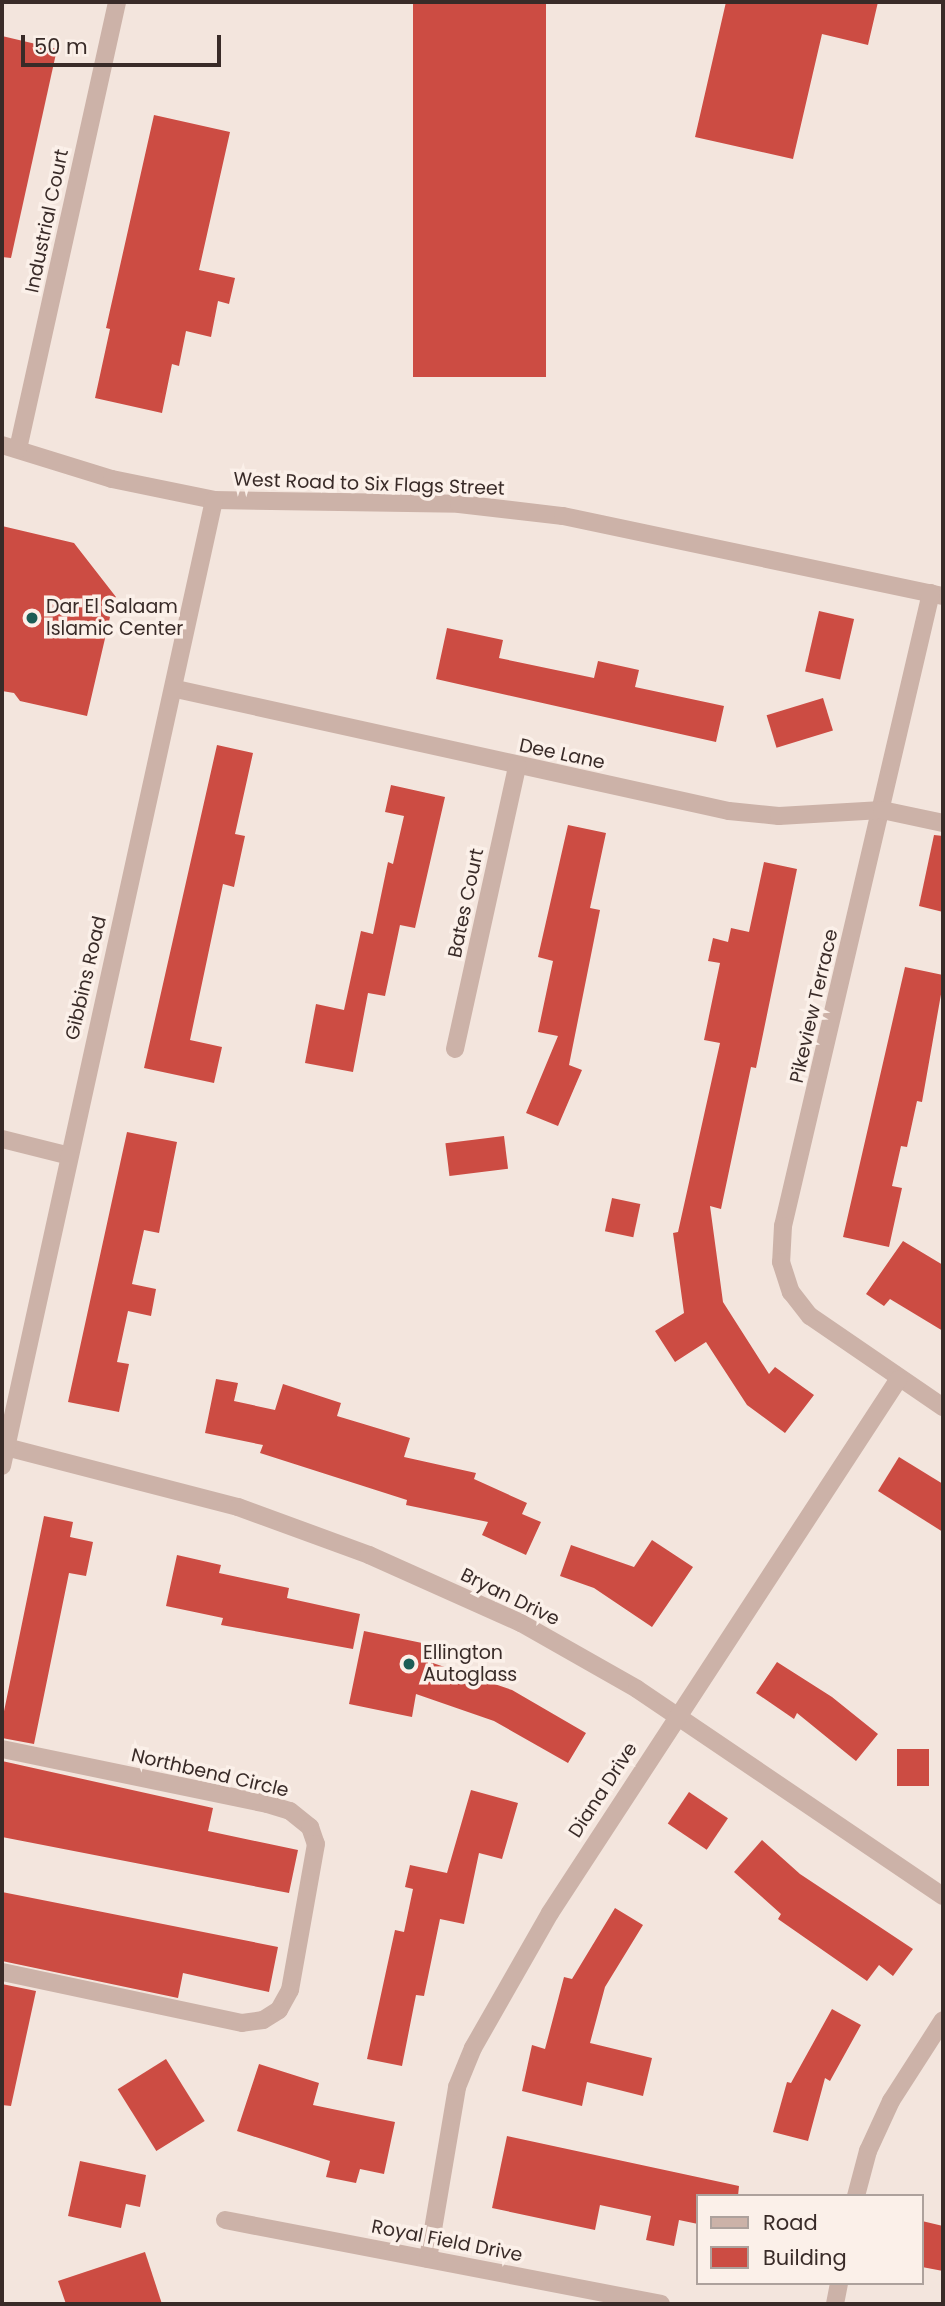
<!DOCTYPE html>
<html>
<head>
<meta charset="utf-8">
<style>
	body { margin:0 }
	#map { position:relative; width:945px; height:2306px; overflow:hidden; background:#f3e5dd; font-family:Poppins,sans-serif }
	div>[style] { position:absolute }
	.building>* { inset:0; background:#cc4c43; transform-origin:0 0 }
	.minor>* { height:18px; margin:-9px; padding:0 9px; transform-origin:9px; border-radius:9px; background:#ccb2a8 }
	.dots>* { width:19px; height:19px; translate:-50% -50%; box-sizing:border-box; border:4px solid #fbf0e9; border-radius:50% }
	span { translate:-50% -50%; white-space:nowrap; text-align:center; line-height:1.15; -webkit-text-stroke:7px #fbf0e9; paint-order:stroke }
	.street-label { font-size:19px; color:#392b28 }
	.poi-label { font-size:19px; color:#392b28 }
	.left { translate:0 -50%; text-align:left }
	.frame { position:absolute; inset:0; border:4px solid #392b28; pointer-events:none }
	.legend { position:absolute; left:696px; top:2194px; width:228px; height:91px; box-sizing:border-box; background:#fbf0e9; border:2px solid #ada19c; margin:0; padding:9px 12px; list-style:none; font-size:21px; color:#392b28 }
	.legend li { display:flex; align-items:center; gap:14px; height:35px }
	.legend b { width:35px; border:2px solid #ada19c }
	.scale { position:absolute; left:21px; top:35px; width:200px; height:32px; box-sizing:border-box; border:4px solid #392b28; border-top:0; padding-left:9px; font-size:21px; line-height:24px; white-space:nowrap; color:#392b28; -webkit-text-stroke:5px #fbf0e9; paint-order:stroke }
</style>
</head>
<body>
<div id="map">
	<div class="building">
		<div style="left:413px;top:2px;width:133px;height:375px"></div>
		<div style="clip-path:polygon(726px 2px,878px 2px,868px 45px,822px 34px,793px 159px,695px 137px)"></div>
		<div style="clip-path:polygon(2px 36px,57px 49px,11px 258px,2px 257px)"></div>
		<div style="clip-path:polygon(154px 115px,230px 132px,199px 270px,235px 278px,229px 304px,218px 301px,211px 337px,186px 331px,179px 366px,172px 364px,162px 413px,95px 398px,110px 329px,106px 328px)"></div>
		<div style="clip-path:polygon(2px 526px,74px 543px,116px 597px,102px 607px,110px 617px,87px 716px,20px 701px,14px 693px,2px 691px)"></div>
		<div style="left:819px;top:611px;width:36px;height:62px;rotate:13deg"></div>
		<div style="clip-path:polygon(447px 628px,503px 640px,499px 658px,594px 678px,598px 661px,639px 670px,635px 687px,724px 706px,716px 742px,436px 679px)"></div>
		<div style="left:823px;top:698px;width:34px;height:59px;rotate:73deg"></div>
		<div style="clip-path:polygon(217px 745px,253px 753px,235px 834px,245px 836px,234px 887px,223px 884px,190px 1040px,222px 1047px,214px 1083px,144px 1068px)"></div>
		<div style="clip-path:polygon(391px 785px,445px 797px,415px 928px,400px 925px,385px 996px,368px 993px,353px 1072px,305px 1063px,316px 1004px,344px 1010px,361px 931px,373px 934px,388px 862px,393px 864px,404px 816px,385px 812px)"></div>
		<div style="clip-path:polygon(568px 825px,606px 833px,590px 908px,600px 910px,569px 1065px,582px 1070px,558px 1126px,526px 1113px,558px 1036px,538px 1032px,553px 961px,538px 957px)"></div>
		<div style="clip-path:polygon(934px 835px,943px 836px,943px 912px,919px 906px)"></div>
		<div style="clip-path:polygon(764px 862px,797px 869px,756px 1068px,751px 1067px,721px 1209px,710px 1206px,723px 1302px,769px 1374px,775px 1367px,814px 1395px,785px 1433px,747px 1405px,706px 1342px,675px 1362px,655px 1331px,684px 1313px,673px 1233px,678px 1232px,720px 1043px,704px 1040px,720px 963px,708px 961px,713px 938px,728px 942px,731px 928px,749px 932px)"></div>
		<div style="clip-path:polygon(905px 967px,943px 975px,943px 983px,922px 1102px,917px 1101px,907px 1147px,901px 1146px,892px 1186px,902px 1188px,889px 1247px,843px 1237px)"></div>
		<div style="clip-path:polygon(127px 1132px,177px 1142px,159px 1233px,144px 1230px,132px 1284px,156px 1289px,151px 1316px,128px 1311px,117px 1362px,129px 1364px,119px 1412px,68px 1402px)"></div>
		<div style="left:504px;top:1136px;width:33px;height:59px;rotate:83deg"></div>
		<div style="left:612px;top:1198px;width:29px;height:34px;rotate:12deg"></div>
		<div style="clip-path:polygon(903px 1241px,943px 1265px,943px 1331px,890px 1299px,884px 1306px,866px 1294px)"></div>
		<div style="clip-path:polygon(216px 1379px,238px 1383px,234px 1401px,275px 1410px,283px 1384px,341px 1403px,337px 1416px,410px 1438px,404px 1457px,476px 1473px,474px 1479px,527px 1503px,522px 1514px,541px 1522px,526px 1555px,482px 1535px,488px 1522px,406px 1505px,407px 1500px,260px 1453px,263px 1445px,205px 1433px)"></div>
		<div style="clip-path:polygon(899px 1457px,943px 1484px,943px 1532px,878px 1491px)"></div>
		<div style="clip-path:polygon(44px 1516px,73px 1522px,70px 1537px,93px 1542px,86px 1576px,69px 1573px,34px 1744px,2px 1738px,2px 1721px)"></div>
		<div style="clip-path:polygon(652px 1540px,693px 1567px,652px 1627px,594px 1588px,560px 1576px,571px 1545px,634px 1567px)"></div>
		<div style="clip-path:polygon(177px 1555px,221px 1565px,219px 1573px,289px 1588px,287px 1598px,360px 1614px,353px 1649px,221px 1625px,223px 1618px,166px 1606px)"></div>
		<div style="clip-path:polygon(364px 1631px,427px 1644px,424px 1660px,512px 1690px,586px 1733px,568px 1763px,494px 1721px,416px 1694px,412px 1717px,349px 1704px)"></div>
		<div style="clip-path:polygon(777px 1662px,832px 1697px,878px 1734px,856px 1761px,797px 1713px,794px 1719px,756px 1693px)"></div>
		<div style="left:897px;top:1749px;width:32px;height:37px"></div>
		<div style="clip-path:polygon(2px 1761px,213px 1808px,208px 1831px,298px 1850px,289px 1893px,2px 1837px)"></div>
		<div style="clip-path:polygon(471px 1790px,518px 1803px,502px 1859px,479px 1853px,464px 1924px,440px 1919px,424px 1996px,416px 1995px,402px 2066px,367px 2059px,395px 1930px,404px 1932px,413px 1889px,405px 1887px,410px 1865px,447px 1873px)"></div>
		<div style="left:689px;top:1792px;width:47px;height:38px;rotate:34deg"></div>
		<div style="clip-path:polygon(762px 1840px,800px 1874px,913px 1949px,893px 1976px,879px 1965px,867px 1981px,778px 1919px,781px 1914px,734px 1872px)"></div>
		<div style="clip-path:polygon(2px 1892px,278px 1947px,269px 1992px,183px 1973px,178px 1998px,2px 1961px)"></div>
		<div style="clip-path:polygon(615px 1908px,643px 1925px,605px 1987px,590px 2043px,652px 2058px,643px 2096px,587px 2082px,582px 2106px,522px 2091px,532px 2045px,545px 2049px,564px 1977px,572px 1979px)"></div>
		<div style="clip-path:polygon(2px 1984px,36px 1991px,11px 2106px,2px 2105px)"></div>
		<div style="clip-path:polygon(832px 2009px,861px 2025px,830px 2081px,825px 2078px,808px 2141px,773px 2132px,787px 2082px,791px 2083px)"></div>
		<div style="left:166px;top:2059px;width:73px;height:57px;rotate:58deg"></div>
		<div style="clip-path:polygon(259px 2064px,319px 2083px,313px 2105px,395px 2122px,384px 2174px,360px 2169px,356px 2183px,326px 2177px,330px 2161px,237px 2131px)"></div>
		<div style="clip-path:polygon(507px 2136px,739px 2186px,738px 2196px,698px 2196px,698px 2224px,679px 2220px,674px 2246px,646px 2240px,651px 2216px,600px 2205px,595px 2230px,492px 2208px)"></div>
		<div style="clip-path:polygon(80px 2161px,146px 2175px,140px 2207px,126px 2204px,121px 2228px,68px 2216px)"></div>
		<div style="clip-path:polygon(922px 2221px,943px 2226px,943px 2271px,922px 2267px)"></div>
		<div style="clip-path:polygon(145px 2252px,162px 2304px,66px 2304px,58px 2281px)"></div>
	</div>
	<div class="minor">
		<div style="left:2px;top:445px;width:115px;rotate:17.2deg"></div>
		<div style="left:112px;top:479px;width:104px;rotate:11.6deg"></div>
		<div style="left:214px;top:500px;width:245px;rotate:0.9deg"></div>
		<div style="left:459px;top:504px;width:105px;rotate:6.6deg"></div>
		<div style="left:563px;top:516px;width:388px;rotate:11.9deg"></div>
		<div style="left:18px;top:449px;width:458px;rotate:-77.5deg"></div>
		<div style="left:931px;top:593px;width:650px;rotate:103.16deg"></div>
		<div style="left:783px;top:1226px;width:36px;rotate:93deg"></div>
		<div style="left:781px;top:1262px;width:32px;rotate:72deg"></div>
		<div style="left:791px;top:1292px;width:31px;rotate:52deg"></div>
		<div style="left:810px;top:1316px;width:161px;rotate:34.4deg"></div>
		<div style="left:176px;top:689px;width:566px;rotate:12.44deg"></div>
		<div style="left:729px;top:811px;width:50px;rotate:5.7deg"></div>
		<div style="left:779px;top:816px;width:103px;rotate:-3.3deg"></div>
		<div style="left:882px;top:810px;width:62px;rotate:12deg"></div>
		<div style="left:455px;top:1049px;width:290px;rotate:-77.6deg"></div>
		<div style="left:2px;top:1139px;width:66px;rotate:14deg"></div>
		<div style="left:6px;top:1447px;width:240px;rotate:14.5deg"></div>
		<div style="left:238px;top:1507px;width:140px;rotate:20.1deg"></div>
		<div style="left:369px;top:1555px;width:167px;rotate:24.1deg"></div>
		<div style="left:521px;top:1623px;width:133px;rotate:29.6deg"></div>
		<div style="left:637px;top:1689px;width:369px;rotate:34.1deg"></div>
		<div style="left:2px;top:1466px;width:989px;rotate:-77.62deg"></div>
		<div style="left:2px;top:1749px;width:271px;rotate:11.7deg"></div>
		<div style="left:267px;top:1804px;width:24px;rotate:17deg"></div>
		<div style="left:290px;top:1811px;width:26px;rotate:39deg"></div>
		<div style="left:310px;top:1827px;width:18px;rotate:71deg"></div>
		<div style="left:316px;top:1844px;width:148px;rotate:100.1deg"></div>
		<div style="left:290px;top:1990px;width:23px;rotate:119deg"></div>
		<div style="left:279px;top:2010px;width:19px;rotate:148deg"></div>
		<div style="left:263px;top:2020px;width:21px;rotate:172deg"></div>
		<div style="left:242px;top:2023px;width:245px;rotate:-168deg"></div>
		<div style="left:856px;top:2196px;width:47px;rotate:-75.1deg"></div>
		<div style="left:868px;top:2151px;width:55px;rotate:-65.3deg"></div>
		<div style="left:891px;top:2101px;width:96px;rotate:-57.3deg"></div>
		<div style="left:225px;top:2220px;width:444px;rotate:10.9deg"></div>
		<div style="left:428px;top:2259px;width:174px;rotate:-80.4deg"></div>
		<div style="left:457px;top:2087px;width:42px;rotate:-67.7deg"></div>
		<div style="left:473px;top:2048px;width:155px;rotate:-60.3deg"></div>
		<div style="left:550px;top:1913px;width:637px;rotate:-56.86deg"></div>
		<div style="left:835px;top:2304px;width:21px;rotate:-79deg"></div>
	</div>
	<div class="dots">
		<div style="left:32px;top:618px;background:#1c5d56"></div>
		<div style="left:409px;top:1664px;background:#1c5d56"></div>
	</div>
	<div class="street-label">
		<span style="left:47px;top:221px;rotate:-78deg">Industrial Court</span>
		<span style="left:369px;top:484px;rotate:2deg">West Road to Six Flags Street</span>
		<span style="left:562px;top:754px;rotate:12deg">Dee Lane</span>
		<span style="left:466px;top:903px;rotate:-78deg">Bates Court</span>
		<span style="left:86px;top:978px;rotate:-77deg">Gibbins Road</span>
		<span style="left:814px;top:1006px;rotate:-77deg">Pikeview Terrace</span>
		<span style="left:510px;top:1597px;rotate:26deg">Bryan Drive</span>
		<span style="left:210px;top:1773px;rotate:13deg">Northbend Circle</span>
		<span style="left:603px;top:1790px;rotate:-57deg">Diana Drive</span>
		<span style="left:447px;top:2241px;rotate:11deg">Royal Field Drive</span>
	</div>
	<div class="poi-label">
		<span class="left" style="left:46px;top:618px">Dar El Salaam<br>Islamic Center</span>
		<span class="left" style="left:423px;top:1664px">Ellington<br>Autoglass</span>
	</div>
	<div class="frame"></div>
	<ul class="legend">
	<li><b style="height:9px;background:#ccb2a8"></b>Road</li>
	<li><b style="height:19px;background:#cc4c43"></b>Building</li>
	</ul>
	<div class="scale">50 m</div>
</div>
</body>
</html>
